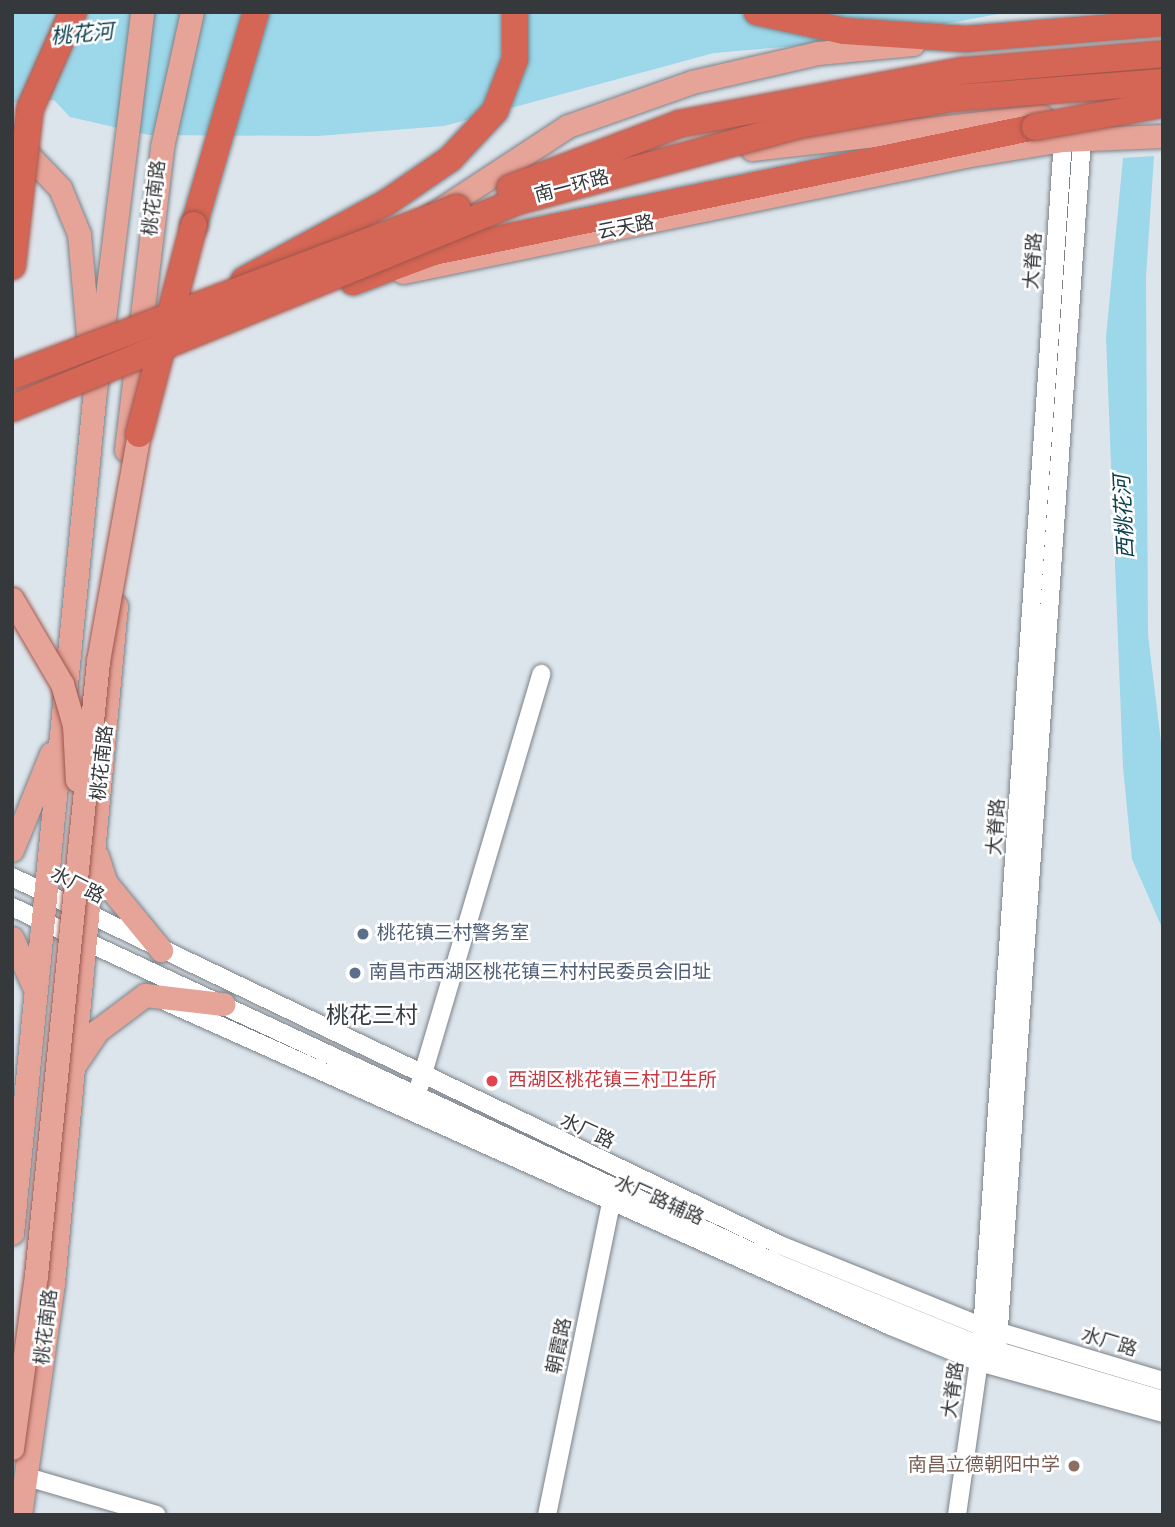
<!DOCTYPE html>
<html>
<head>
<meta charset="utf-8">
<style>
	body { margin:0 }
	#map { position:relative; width:1175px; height:1527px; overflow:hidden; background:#dde5ec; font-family:"Nunito Sans","Noto Sans SC",sans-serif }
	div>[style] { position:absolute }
	.water>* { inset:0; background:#9cd7ea }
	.roads { filter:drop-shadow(0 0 2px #7b8288) drop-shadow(0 0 2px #7b8288) }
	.minor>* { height:18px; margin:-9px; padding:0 9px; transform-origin:9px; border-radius:9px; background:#fff }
	.major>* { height:23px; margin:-11.5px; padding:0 11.5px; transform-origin:11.5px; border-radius:11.5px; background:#e6a398 }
	.highway>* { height:26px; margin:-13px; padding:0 13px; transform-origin:13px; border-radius:13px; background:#d56554 }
	.bridges { filter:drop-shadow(0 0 2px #9d564c) drop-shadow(0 0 2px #9d564c) }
	.major-bridge>* { height:23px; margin:-11.5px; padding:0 11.5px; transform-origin:11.5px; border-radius:11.5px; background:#e6a398 }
	.highway-bridge>* { height:26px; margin:-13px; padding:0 13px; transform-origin:13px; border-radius:13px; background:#d56554 }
	.dots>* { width:19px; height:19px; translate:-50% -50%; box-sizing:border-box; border:4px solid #fff; border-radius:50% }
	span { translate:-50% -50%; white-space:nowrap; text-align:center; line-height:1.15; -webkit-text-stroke:5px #fff; paint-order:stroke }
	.street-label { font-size:19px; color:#36393c }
	.service-label { font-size:19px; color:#4e5e75 }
	.left { translate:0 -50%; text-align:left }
	.health-label { font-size:19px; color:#be3a42 }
	.education-label { font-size:19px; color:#785e54 }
	.right { translate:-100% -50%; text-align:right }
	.water-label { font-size:21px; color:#0c404e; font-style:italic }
	.quarter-label { font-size:23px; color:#373d42 }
	.frame { position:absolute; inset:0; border:14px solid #36393c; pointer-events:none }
</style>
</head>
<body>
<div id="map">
	<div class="water">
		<div style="clip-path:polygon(12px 12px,1009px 12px,853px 41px,714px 53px,444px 126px,318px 136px,149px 135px,70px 117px,54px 100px,12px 103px)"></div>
		<div style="clip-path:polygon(1154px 156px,1146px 277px,1148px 635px,1163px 759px,1163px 930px,1132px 859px,1123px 767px,1106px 337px,1123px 158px)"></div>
	</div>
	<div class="roads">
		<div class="minor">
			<div style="left:12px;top:877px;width:852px;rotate:25.6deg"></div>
			<div style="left:780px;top:1245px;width:219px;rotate:22deg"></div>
			<div style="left:983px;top:1327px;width:188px;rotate:16.7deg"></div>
			<div style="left:12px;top:907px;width:843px;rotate:24.98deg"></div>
			<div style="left:776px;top:1263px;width:221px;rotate:22deg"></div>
			<div style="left:981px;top:1346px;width:190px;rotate:16.5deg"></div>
			<div style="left:167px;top:1002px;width:793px;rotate:24.11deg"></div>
			<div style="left:891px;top:1326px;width:95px;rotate:22.2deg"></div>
			<div style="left:979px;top:1362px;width:191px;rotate:15.5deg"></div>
			<div style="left:419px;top:1087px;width:431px;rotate:-73.5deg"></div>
			<div style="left:998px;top:1341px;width:1205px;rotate:-86deg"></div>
			<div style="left:27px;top:1477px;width:135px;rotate:16.3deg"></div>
			<div style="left:547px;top:1515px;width:329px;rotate:-78.4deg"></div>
			<div style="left:957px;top:1515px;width:171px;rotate:-81.9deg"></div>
			<div style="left:981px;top:1346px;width:1209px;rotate:-86.11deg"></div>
		</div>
		<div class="major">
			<div style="left:12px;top:138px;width:69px;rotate:46.2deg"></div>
			<div style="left:60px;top:188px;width:50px;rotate:67.6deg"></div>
			<div style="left:79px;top:234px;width:123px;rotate:84.9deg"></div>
			<div style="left:752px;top:149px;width:291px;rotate:-6.5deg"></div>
			<div style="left:432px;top:215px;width:163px;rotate:-33.2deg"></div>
			<div style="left:568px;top:126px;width:132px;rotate:-19.5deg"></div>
			<div style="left:692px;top:82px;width:129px;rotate:-13deg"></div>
			<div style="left:818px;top:53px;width:95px;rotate:-5.4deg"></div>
			<div style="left:403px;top:272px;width:574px;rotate:-11.66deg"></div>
			<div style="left:965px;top:156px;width:99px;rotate:-9.3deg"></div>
			<div style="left:1063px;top:140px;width:100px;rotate:-2.3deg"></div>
			<div style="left:126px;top:450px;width:305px;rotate:-83.2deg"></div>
			<div style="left:162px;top:147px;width:138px;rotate:-77.5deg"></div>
			<div style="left:12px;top:850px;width:104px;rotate:-67.9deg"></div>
			<div style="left:97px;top:856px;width:28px;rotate:72deg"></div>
			<div style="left:106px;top:883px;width:87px;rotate:50.6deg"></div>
			<div style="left:12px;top:938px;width:56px;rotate:65.7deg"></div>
			<div style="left:75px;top:1064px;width:40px;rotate:-56deg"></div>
			<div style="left:97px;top:1031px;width:60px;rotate:-36.9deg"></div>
			<div style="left:145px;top:995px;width:79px;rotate:6.6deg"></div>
			<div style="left:12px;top:1233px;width:838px;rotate:-84.38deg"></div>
			<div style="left:94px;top:399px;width:390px;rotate:-82.9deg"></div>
			<div style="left:20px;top:1515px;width:235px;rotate:-81.9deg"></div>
			<div style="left:53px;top:1282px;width:679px;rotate:-84.68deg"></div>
		</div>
		<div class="highway">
			<div style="left:757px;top:12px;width:89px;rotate:12.3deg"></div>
			<div style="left:844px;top:31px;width:122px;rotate:3.8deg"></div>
			<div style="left:966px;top:39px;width:198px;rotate:-4.6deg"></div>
			<div style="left:194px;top:225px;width:222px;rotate:-73.8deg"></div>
			<div style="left:244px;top:280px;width:162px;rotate:-28.5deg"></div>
			<div style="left:386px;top:203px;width:78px;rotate:-34.5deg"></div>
			<div style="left:450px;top:159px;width:66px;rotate:-46.8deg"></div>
			<div style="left:495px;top:111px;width:56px;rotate:-69deg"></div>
			<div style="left:515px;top:59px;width:47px;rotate:-90deg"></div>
			<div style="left:353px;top:282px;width:86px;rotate:-20.3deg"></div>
			<div style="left:434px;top:252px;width:614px;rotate:-11.75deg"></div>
		</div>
	</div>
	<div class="bridges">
		<div class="major-bridge">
			<div style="left:12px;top:599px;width:99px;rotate:59.5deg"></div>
			<div style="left:62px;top:684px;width:43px;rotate:73.7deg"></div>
			<div style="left:74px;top:725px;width:55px;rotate:86.9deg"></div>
			<div style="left:12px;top:1448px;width:175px;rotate:-82.1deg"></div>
			<div style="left:36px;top:1275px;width:617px;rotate:-84.23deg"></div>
			<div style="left:98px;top:661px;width:231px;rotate:-79.8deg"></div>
		</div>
		<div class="highway-bridge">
			<div style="left:1035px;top:127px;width:130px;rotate:-10.2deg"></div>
			<div style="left:510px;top:188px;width:181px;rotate:-20.7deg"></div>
			<div style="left:679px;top:124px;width:288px;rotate:-10.6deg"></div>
			<div style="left:962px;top:71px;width:202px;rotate:-4.8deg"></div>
			<div style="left:12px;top:266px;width:158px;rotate:-83.5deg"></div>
			<div style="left:30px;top:109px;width:106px;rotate:-66.1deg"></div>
			<div style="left:12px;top:376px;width:476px;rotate:-20.7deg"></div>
			<div style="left:12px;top:408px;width:547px;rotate:-22.25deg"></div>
			<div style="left:518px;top:201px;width:291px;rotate:-15.1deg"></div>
			<div style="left:799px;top:125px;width:157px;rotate:-9.9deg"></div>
			<div style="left:954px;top:98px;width:210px;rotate:-4.4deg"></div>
			<div style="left:139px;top:434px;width:216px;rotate:-75.3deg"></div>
		</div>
	</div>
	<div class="dots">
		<div style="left:363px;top:934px;background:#5c6f8a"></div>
		<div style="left:355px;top:973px;background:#5c6f8a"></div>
		<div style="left:492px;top:1081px;background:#e0444e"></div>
		<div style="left:1074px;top:1466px;background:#8d6e63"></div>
	</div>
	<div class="street-label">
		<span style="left:572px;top:187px;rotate:-15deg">南一环路</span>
		<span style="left:155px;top:198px;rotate:-83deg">桃花南路</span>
		<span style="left:626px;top:228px;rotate:-11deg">云天路</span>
		<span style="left:1034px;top:261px;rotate:-86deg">大脊路</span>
		<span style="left:103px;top:763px;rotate:-84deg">桃花南路</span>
		<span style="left:997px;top:827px;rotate:-86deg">大脊路</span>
		<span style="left:77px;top:886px;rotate:27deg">水厂路</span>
		<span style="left:587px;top:1132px;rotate:25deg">水厂路</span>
		<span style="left:659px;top:1201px;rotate:24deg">水厂路辅路</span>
		<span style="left:47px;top:1327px;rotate:-83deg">桃花南路</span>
		<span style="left:1109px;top:1343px;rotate:17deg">水厂路</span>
		<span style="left:560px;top:1346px;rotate:-78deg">朝霞路</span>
		<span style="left:954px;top:1390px;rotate:-82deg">大脊路</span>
	</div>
	<div class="service-label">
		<span class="left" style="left:377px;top:934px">桃花镇三村警务室</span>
		<span class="left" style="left:369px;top:973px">南昌市西湖区桃花镇三村村民委员会旧址</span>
	</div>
	<div class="health-label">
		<span class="left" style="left:508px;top:1081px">西湖区桃花镇三村卫生所</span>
	</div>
	<div class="education-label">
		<span class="right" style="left:1060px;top:1466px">南昌立德朝阳中学</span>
	</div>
	<div class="water-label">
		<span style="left:82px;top:34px;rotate:-5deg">桃花河</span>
		<span style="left:1124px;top:517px;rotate:-93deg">西桃花河</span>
	</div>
	<div class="quarter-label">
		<span style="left:372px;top:1016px">桃花三村</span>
	</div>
	<div class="frame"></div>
</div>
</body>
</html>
